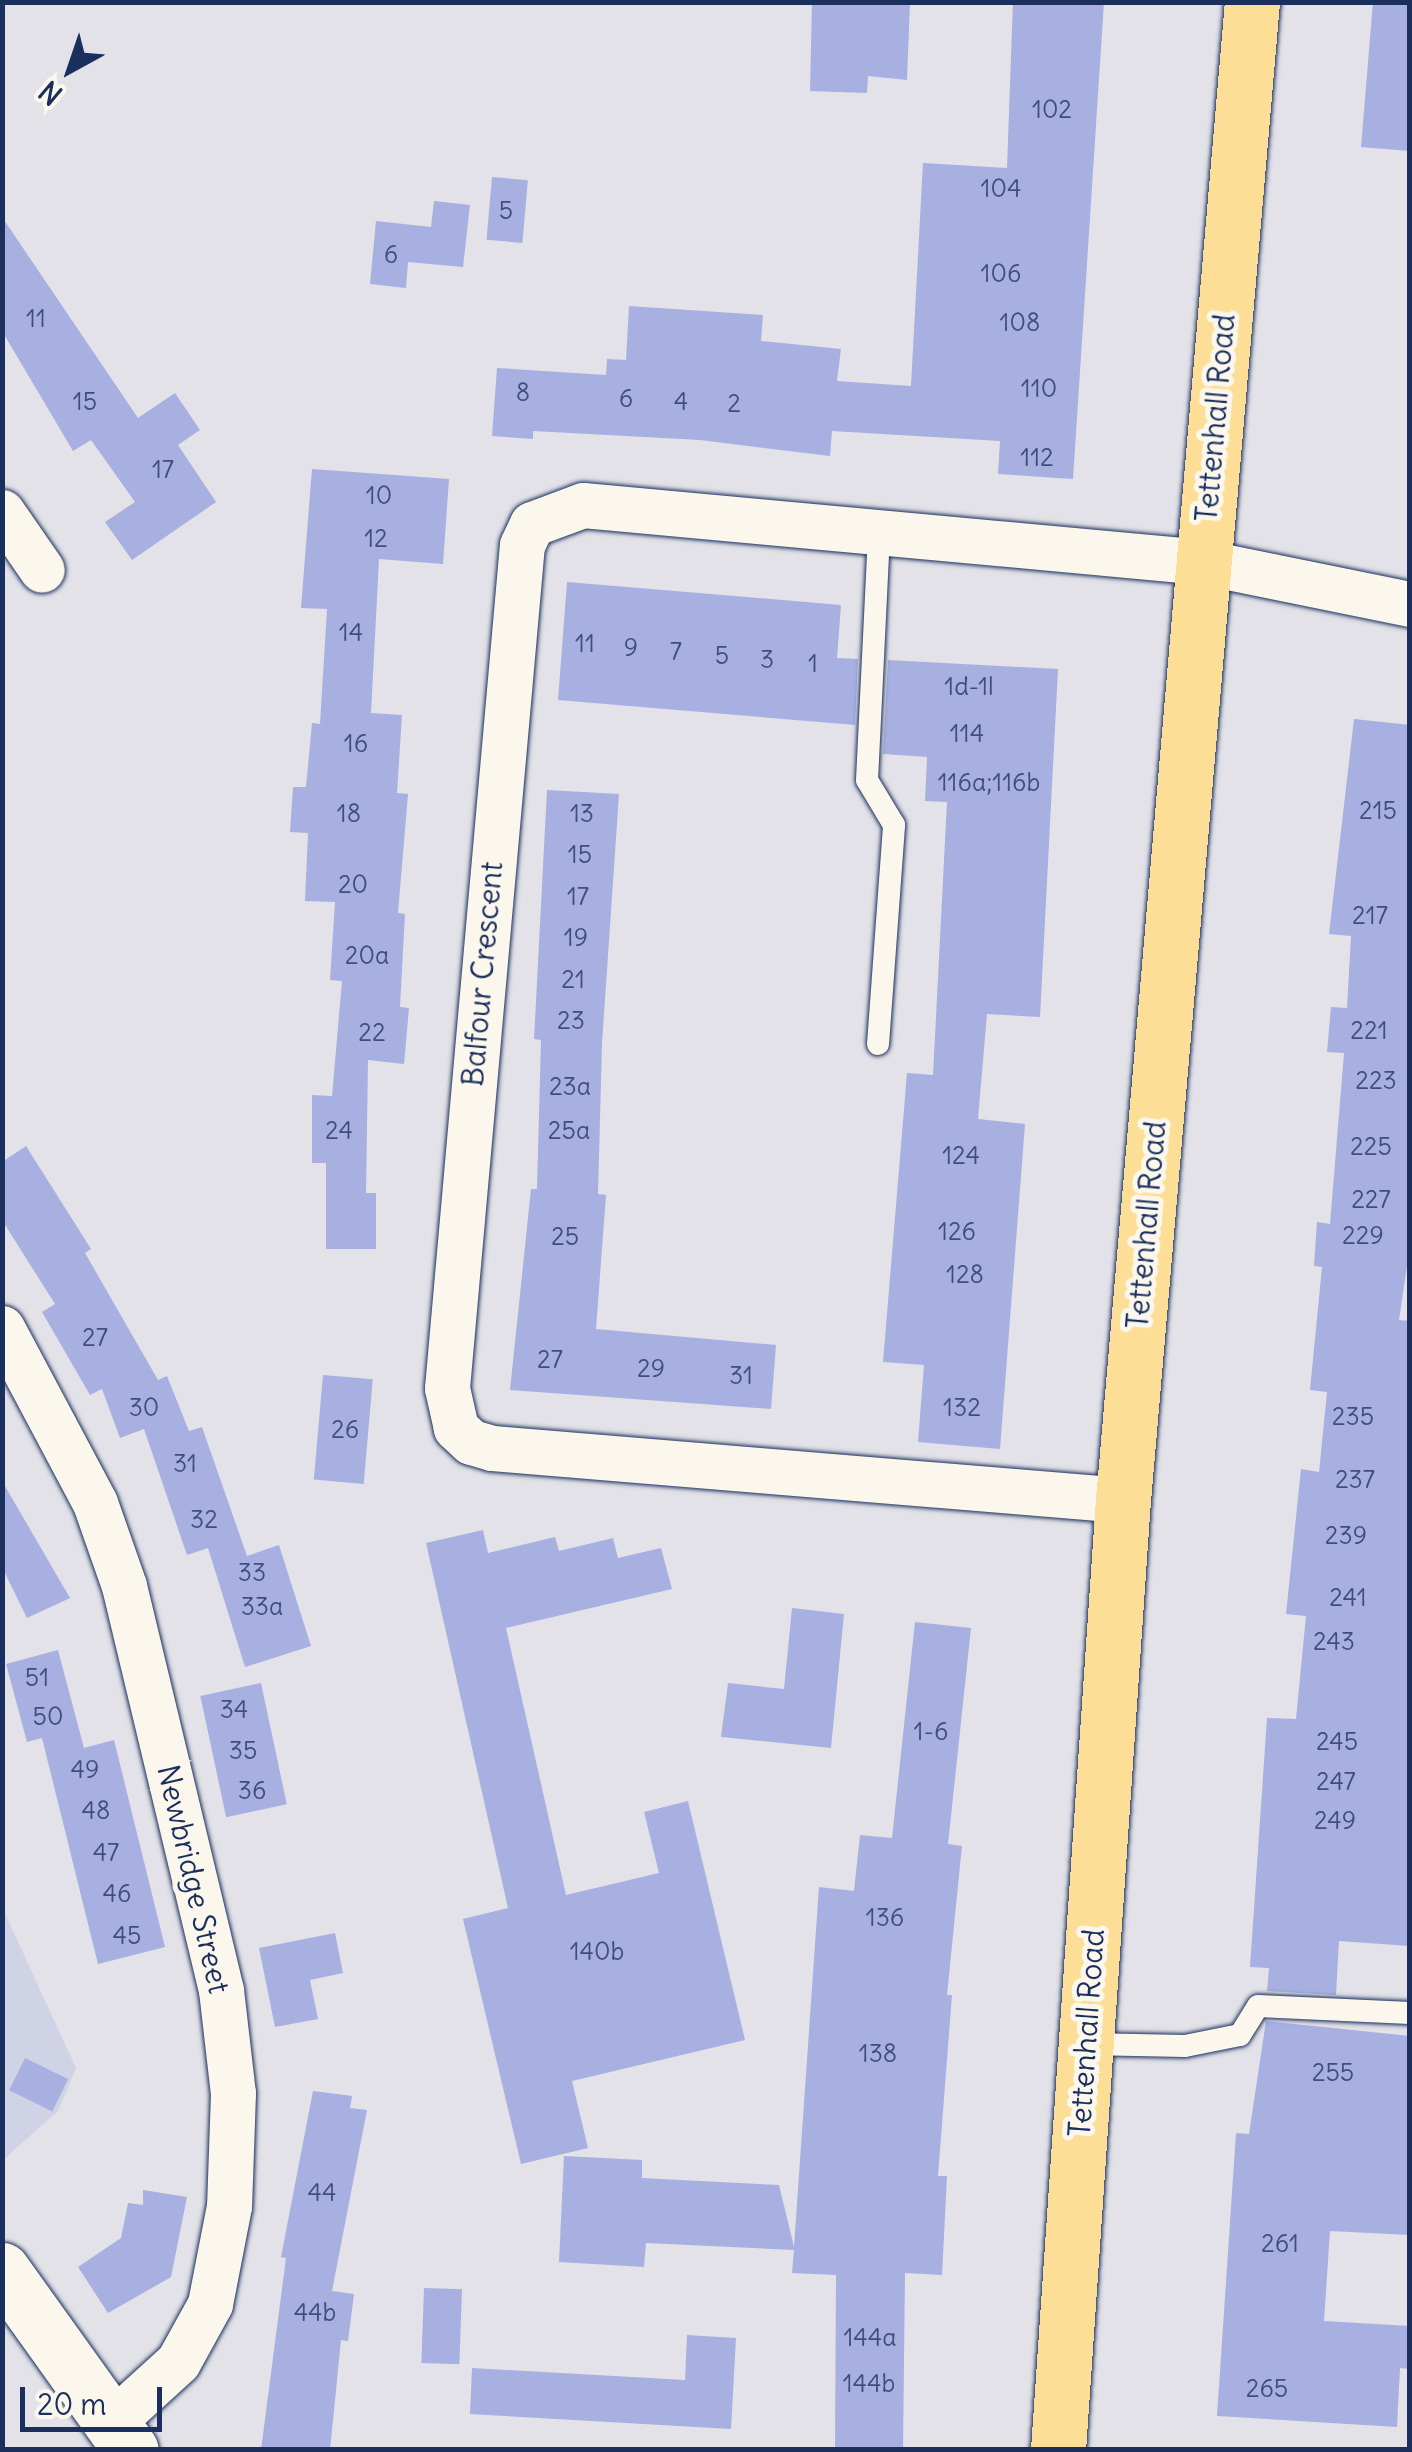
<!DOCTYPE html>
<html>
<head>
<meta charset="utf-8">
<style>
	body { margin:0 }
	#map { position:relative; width:1412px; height:2452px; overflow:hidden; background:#e2e2e8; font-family:Delius,sans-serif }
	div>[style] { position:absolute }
	.built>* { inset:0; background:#d0d3e6 }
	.building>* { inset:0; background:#a7b0e0; transform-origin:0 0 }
	.roads { filter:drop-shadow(0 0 2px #1b2f5e) drop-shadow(0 0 2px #1b2f5e) }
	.service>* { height:22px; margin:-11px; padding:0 11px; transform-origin:11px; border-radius:11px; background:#fbf7ec }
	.minor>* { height:45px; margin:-22.5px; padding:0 22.5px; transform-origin:22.5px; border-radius:22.5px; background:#fbf7ec }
	.tertiary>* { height:55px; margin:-27.5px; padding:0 27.5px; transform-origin:27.5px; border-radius:27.5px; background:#fbf7ec }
	.trunk>* { height:55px; margin:-27.5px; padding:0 27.5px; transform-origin:27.5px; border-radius:27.5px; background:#fcde96 }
	span { translate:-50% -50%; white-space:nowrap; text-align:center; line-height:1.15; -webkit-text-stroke:10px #fbf7ec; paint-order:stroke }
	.number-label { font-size:25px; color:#3e4f7e }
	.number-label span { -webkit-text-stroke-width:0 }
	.street-label { font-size:30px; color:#1b2f5e }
	.frame { position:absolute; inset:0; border:5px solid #1b2f5e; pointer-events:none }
	.north { position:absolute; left:20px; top:20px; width:100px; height:100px; -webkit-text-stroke:8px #fbf7ec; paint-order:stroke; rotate:220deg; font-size:28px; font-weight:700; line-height:40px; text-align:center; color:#1b2f5e }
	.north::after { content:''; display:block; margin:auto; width:35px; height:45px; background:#1b2f5e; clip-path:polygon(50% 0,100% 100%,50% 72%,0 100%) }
	.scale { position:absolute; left:20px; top:2387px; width:142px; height:45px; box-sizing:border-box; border:5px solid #1b2f5e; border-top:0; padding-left:12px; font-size:30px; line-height:35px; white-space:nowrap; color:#1b2f5e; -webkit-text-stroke:8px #fbf7ec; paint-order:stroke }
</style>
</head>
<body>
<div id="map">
	<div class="built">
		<div style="clip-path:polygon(2px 1907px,76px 2068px,58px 2111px,3px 2160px)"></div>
	</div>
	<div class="building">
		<div style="clip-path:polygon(812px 2px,910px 2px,907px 80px,868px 76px,867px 93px,810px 91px)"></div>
		<div style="clip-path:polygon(1013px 2px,1104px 2px,1073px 479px,998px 474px,1000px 441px,832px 431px,830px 456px,700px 440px,533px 431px,533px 439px,492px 436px,497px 368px,606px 375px,607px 359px,626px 360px,629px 306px,763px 315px,761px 341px,841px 349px,837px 381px,911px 386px,923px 163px,1007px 168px)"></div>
		<div style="clip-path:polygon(1373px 2px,1410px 2px,1410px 151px,1361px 147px)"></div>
		<div style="left:492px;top:177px;width:36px;height:63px;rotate:5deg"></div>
		<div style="clip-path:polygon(434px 201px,470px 205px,463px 267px,408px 262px,406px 288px,370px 284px,376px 221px,431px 227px)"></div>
		<div style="clip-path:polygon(2px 217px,138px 418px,175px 393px,200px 430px,178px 445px,216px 502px,132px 560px,105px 522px,135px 502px,91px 440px,73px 451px,2px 331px)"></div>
		<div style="clip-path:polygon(312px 469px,449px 479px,443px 564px,379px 559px,371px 713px,402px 715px,397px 793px,408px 794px,398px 913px,405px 914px,400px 1007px,409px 1008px,404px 1064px,368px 1060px,366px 1193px,376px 1193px,376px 1249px,326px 1249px,326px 1163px,312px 1163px,312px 1095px,332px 1096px,342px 981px,330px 980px,335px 902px,305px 901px,308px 833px,290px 832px,293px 787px,306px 787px,312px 723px,320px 724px,327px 609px,301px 608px)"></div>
		<div style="clip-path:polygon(567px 582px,841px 605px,837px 658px,858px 659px,855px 725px,558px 700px)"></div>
		<div style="clip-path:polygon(888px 660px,1058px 669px,1040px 1017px,987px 1014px,978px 1119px,1025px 1124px,1000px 1449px,918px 1442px,924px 1365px,883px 1362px,907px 1073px,933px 1075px,947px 802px,925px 801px,927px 757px,883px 754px)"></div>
		<div style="clip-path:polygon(1354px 719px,1410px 725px,1410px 1246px,1399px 1320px,1410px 1321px,1410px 1946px,1339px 1941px,1336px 1995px,1267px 1991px,1269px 1968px,1250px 1967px,1267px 1718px,1296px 1719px,1306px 1616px,1286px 1614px,1301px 1469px,1319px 1472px,1327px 1392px,1310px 1390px,1322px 1267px,1314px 1266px,1317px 1222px,1330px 1224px,1344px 1053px,1327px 1052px,1331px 1007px,1347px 1008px,1351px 936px,1329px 934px)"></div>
		<div style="clip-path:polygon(547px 790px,619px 794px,602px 1043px,598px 1194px,606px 1195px,596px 1329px,776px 1345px,771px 1409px,510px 1390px,531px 1189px,537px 1189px,541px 1040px,534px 1039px)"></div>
		<div style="clip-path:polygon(26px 1146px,91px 1249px,85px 1253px,158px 1380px,167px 1376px,189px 1431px,202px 1427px,247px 1556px,279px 1545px,311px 1646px,245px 1667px,208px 1548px,187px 1555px,144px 1429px,120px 1438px,102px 1389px,90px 1395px,42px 1312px,55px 1304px,2px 1220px,2px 1162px)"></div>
		<div style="left:323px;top:1375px;width:50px;height:105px;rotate:5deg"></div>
		<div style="clip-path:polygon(2px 1481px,70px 1598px,27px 1618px,2px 1567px)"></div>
		<div style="clip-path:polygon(483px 1530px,488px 1553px,555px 1537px,559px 1551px,613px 1538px,618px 1558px,661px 1548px,672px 1589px,506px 1628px,566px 1895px,659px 1873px,644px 1812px,688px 1801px,745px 2040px,572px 2081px,588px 2148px,521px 2164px,463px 1919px,508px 1908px,426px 1543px)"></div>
		<div style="clip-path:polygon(792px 1608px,844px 1614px,831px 1748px,721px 1737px,728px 1683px,784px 1689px)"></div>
		<div style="clip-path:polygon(915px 1622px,971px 1628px,948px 1844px,962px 1846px,947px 1995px,952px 1995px,938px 2176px,947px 2176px,942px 2275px,905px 2273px,903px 2450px,835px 2450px,836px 2275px,792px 2273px,794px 2250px,646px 2243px,644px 2267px,559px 2262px,564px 2156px,642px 2160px,642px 2178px,779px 2185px,794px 2247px,819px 1887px,854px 1891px,860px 1835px,892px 1838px)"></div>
		<div style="clip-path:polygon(58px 1650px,84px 1748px,114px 1740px,165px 1947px,98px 1964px,42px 1738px,27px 1742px,6px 1664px)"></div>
		<div style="left:261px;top:1683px;width:124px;height:62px;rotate:78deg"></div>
		<div style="clip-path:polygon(335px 1933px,343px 1973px,310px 1980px,318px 2019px,275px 2027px,259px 1948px)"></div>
		<div style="clip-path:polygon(1266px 2021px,1410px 2036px,1410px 2235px,1330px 2231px,1324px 2321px,1410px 2326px,1410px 2369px,1400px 2368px,1397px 2427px,1217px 2416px,1236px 2133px,1249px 2134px)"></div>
		<div style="left:25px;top:2058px;width:48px;height:36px;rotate:26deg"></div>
		<div style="clip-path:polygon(313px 2091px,352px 2096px,350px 2108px,367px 2110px,332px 2291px,354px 2294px,348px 2341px,341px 2340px,330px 2450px,261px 2450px,286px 2258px,281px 2257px)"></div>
		<div style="clip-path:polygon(143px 2190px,187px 2197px,171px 2277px,108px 2313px,78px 2267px,121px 2238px,128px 2203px,143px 2205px)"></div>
		<div style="left:424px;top:2288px;width:38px;height:75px;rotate:2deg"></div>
		<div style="clip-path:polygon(687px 2335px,736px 2338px,731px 2429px,470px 2414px,472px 2368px,685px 2380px)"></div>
	</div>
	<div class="roads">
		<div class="service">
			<div style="left:878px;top:1044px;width:220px;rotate:-85.8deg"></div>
			<div style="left:894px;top:825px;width:52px;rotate:-121deg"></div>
			<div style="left:867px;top:780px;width:245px;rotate:-87.2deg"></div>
			<div style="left:1086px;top:2044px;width:99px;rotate:1.2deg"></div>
			<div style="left:1185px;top:2046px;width:56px;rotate:-11.3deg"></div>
			<div style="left:1240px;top:2035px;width:34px;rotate:-58deg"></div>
			<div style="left:1258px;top:2006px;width:152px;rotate:2.6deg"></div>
		</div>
		<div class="minor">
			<div style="left:2px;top:512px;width:70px;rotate:55.4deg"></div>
			<div style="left:2px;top:1328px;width:198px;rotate:62deg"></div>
			<div style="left:95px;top:1503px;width:88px;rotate:70.7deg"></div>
			<div style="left:124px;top:1586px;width:415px;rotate:76.5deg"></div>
			<div style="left:221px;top:1990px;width:104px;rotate:83.4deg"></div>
			<div style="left:233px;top:2093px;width:113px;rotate:92deg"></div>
			<div style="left:229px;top:2206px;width:100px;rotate:101deg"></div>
			<div style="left:210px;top:2304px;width:66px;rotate:118.9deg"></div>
			<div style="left:178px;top:2362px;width:91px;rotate:137.7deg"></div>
			<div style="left:1123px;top:1500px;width:633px;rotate:-175.29deg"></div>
			<div style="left:492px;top:1448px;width:22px;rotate:-164deg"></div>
			<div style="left:471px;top:1442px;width:21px;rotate:-137deg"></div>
			<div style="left:456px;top:1428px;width:41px;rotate:-102.7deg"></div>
			<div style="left:447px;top:1388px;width:846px;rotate:-84.92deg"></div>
			<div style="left:522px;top:545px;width:23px;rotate:-65deg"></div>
			<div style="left:532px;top:524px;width:54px;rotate:-20.4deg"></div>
			<div style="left:583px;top:505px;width:623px;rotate:5.25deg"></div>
			<div style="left:1203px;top:562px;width:211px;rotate:11.5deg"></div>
		</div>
		<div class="tertiary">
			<div style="left:2px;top:2270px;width:221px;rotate:54.4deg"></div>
		</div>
		<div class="trunk">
			<div style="left:1058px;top:2450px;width:952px;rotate:-86.09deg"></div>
			<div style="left:1123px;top:1500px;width:1504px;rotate:-85.08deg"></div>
		</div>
	</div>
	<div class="number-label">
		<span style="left:1052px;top:109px">102</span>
		<span style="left:1001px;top:188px">104</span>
		<span style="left:506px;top:210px">5</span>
		<span style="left:391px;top:254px">6</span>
		<span style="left:1001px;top:273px">106</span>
		<span style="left:36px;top:318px">11</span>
		<span style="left:1020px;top:322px">108</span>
		<span style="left:1039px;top:388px">110</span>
		<span style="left:523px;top:392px">8</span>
		<span style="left:626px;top:398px">6</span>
		<span style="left:85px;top:401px">15</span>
		<span style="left:681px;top:401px">4</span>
		<span style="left:734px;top:403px">2</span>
		<span style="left:1037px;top:457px">112</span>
		<span style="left:163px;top:469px">17</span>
		<span style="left:379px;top:495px">10</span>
		<span style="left:376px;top:538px">12</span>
		<span style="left:351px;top:632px">14</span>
		<span style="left:585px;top:643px">11</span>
		<span style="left:631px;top:647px">9</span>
		<span style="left:676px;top:651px">7</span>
		<span style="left:722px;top:655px">5</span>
		<span style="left:767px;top:659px">3</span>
		<span style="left:813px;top:663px">1</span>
		<span style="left:969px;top:686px">1d-1l</span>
		<span style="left:967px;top:733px">114</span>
		<span style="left:356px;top:743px">16</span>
		<span style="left:989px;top:782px">116a;116b</span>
		<span style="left:1378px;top:810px">215</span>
		<span style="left:349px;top:813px">18</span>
		<span style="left:582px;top:813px">13</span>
		<span style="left:580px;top:854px">15</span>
		<span style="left:353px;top:884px">20</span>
		<span style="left:578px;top:896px">17</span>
		<span style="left:1370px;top:915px">217</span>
		<span style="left:576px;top:937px">19</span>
		<span style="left:367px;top:955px">20a</span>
		<span style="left:573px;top:979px">21</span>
		<span style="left:571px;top:1020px">23</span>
		<span style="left:1369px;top:1030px">221</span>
		<span style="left:372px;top:1032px">22</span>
		<span style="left:1376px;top:1080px">223</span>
		<span style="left:570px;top:1086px">23a</span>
		<span style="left:339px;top:1130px">24</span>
		<span style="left:569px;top:1130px">25a</span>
		<span style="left:1371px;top:1146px">225</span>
		<span style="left:961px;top:1155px">124</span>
		<span style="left:1371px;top:1199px">227</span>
		<span style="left:957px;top:1231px">126</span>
		<span style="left:1363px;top:1235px">229</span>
		<span style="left:565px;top:1236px">25</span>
		<span style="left:965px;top:1274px">128</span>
		<span style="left:95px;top:1337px">27</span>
		<span style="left:550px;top:1359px">27</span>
		<span style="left:651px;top:1368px">29</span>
		<span style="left:741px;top:1375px">31</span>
		<span style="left:144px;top:1407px">30</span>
		<span style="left:962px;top:1407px">132</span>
		<span style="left:1353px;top:1416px">235</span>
		<span style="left:345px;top:1429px">26</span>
		<span style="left:185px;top:1463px">31</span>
		<span style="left:1355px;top:1479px">237</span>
		<span style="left:204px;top:1519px">32</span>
		<span style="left:1346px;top:1535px">239</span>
		<span style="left:252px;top:1572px">33</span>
		<span style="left:1348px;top:1597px">241</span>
		<span style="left:262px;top:1606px">33a</span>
		<span style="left:1334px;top:1641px">243</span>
		<span style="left:37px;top:1677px">51</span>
		<span style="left:234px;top:1709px">34</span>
		<span style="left:48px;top:1716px">50</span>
		<span style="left:931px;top:1731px">1-6</span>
		<span style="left:1337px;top:1741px">245</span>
		<span style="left:243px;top:1750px">35</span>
		<span style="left:85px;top:1769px">49</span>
		<span style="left:1336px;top:1781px">247</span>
		<span style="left:252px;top:1790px">36</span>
		<span style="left:96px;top:1810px">48</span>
		<span style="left:1335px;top:1820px">249</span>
		<span style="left:106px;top:1852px">47</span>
		<span style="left:117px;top:1893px">46</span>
		<span style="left:885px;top:1917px">136</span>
		<span style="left:127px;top:1935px">45</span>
		<span style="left:597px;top:1951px">140b</span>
		<span style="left:878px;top:2053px">138</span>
		<span style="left:1333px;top:2072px">255</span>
		<span style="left:322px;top:2192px">44</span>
		<span style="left:1280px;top:2243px">261</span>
		<span style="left:315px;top:2312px">44b</span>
		<span style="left:870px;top:2337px">144a</span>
		<span style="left:869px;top:2383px">144b</span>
		<span style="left:1267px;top:2388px">265</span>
	</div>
	<div class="street-label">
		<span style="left:1215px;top:418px;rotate:-85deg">Tettenhall Road</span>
		<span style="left:482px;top:974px;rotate:-85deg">Balfour Crescent</span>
		<span style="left:1146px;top:1225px;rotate:-85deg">Tettenhall Road</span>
		<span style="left:194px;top:1879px;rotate:77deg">Newbridge Street</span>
		<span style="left:1086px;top:2033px;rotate:-86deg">Tettenhall Road</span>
	</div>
	<div class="frame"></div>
	<div class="north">N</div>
	<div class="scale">20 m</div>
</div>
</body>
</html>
